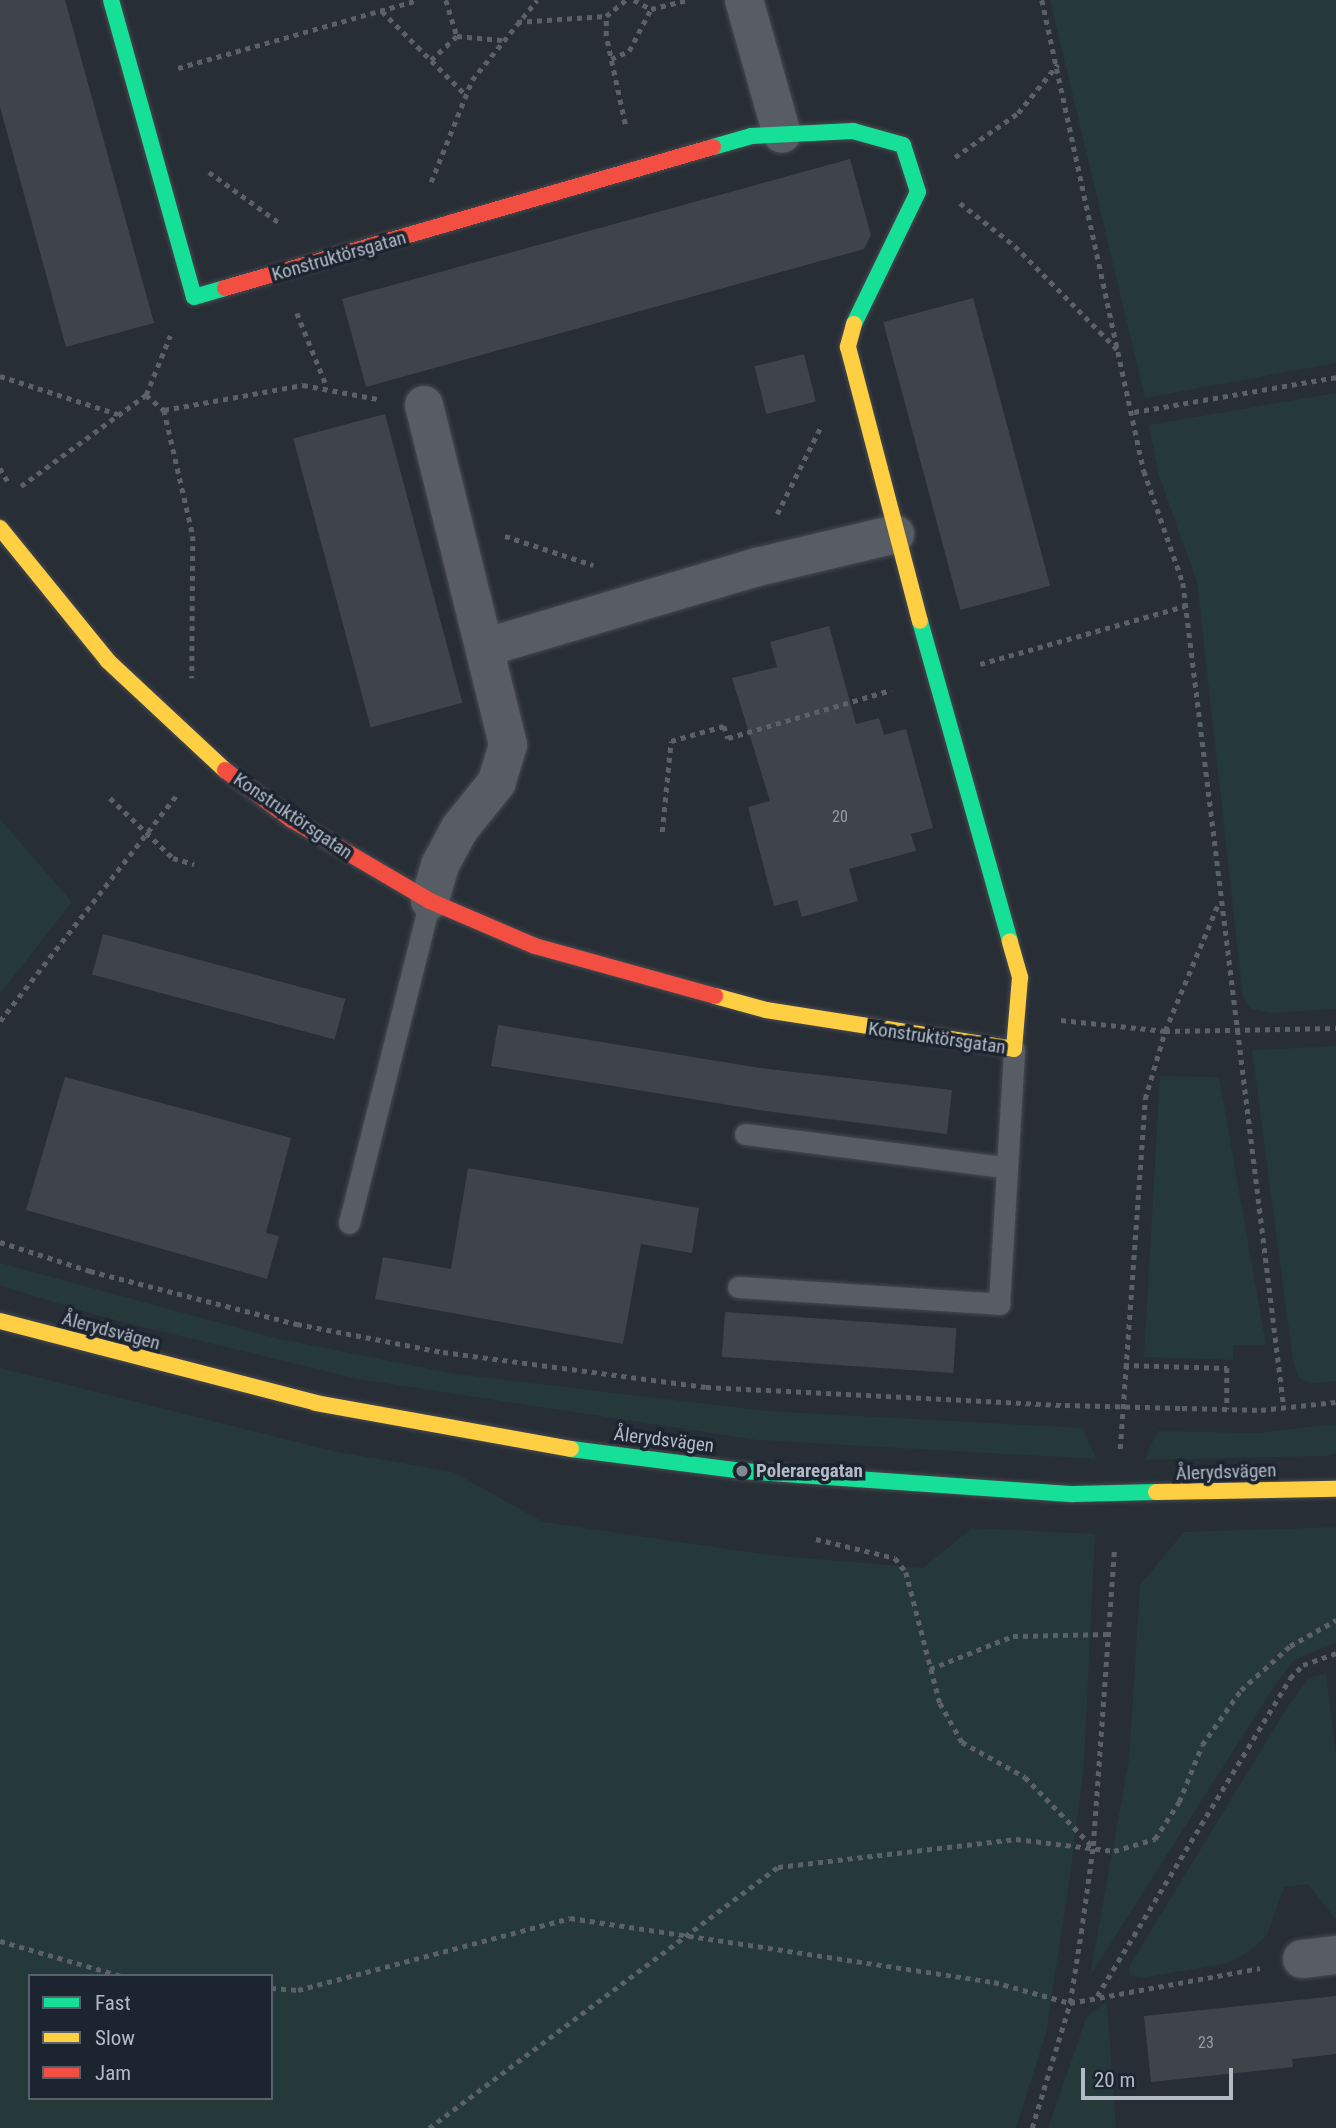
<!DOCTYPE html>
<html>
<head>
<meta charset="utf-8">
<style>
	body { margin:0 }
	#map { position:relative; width:1336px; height:2128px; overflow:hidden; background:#282e35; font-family:"Roboto Condensed",sans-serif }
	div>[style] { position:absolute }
	.green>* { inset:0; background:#25383a }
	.building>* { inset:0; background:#3f444a; transform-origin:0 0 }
	.path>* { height:4.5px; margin-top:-2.25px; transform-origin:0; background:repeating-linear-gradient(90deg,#5b6167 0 5px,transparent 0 10px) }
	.roads { filter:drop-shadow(0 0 2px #464a50) drop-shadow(0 0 2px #464a50) }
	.lane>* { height:21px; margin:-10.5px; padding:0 10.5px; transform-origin:10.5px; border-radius:10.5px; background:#585c63 }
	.street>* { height:38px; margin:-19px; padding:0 19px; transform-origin:19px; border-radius:19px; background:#585c63 }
	.fast>* { height:16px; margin:-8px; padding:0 8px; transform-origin:8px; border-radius:8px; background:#16e098 }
	.slow>* { height:16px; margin:-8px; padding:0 8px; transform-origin:8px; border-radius:8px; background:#ffcf43 }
	.jam>* { height:16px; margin:-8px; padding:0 8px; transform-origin:8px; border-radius:8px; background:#f24e42 }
	.path-bridge>* { height:4.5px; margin-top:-2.25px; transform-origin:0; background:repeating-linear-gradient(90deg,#5b6167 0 5px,transparent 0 10px) }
	.dots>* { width:19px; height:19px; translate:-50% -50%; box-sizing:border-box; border:4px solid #1c242f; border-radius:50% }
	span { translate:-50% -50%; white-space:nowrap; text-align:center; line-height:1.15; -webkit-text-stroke:7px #1c242f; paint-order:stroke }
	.number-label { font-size:16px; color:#959ca7 }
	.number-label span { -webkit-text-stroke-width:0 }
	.street-label { font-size:19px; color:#b2bac6 }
	.poi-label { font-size:19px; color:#b2bac6; font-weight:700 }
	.left { translate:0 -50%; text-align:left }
	.legend { position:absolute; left:28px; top:1974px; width:245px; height:126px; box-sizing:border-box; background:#1c242f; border:2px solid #58606b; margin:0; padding:9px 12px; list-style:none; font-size:21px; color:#b2bac6 }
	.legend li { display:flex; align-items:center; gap:14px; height:35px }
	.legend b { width:35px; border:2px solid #58606b }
	.scale { position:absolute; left:1081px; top:2068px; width:152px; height:32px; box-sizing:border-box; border:4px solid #b2bac6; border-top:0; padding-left:9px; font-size:21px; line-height:24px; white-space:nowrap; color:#b2bac6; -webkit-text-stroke:5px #1c242f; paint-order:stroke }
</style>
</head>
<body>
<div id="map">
	<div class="green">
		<div style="clip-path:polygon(1050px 0,1336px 0,1336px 363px,1145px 398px)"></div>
		<div style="clip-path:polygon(1336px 393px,1336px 1009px,1270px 1013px,1250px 1008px,1243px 997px,1197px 582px,1158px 473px,1149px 425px)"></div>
		<div style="clip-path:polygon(0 819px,72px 902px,0 994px)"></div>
		<div style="clip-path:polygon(1336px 1046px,1336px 1381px,1311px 1384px,1298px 1377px,1293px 1361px,1252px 1050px)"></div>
		<div style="clip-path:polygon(1160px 1076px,1219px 1077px,1266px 1345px,1234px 1345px,1233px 1360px,1144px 1357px)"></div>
		<div style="clip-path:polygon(0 1263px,279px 1339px,456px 1374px,766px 1411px,1083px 1428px,1096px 1459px,757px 1440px,358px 1379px,106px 1318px,5px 1287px,0 1285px)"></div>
		<div style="clip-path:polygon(evenodd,0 1368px,333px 1451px,453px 1472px,543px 1522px,769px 1555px,923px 1568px,972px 1528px,1095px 1534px,1084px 1763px,1070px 1877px,1046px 2033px,1016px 2128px,0 2128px,0 1368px,30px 1976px,271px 1976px,271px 2098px,30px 2098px,30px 1976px)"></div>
		<div style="clip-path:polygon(1336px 1424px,1336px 1453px,1328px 1456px,1144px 1460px,1158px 1431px,1256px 1433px)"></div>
		<div style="clip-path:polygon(1336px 1527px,1336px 1643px,1294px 1660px,1275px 1685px,1090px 1976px,1129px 1759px,1140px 1585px,1184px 1532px)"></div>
		<div style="clip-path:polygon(1326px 1673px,1336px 1756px,1336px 1920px,1308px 1884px,1284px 1887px,1267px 1935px,1251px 1950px,1228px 1963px,1142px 1978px,1130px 1975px,1130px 1965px,1288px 1706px,1309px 1678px)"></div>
		<div style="clip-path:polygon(1107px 2002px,1116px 2128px,1048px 2128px,1087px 2016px)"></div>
	</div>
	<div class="building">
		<div style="clip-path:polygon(0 0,65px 0,154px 323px,66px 347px,0 107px)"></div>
		<div style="clip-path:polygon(850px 159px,871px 235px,864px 249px,366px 387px,342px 299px)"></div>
		<div style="left:973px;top:298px;width:298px;height:93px;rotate:75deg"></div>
		<div style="left:804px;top:354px;width:49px;height:51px;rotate:76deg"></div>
		<div style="left:385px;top:414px;width:299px;height:95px;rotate:75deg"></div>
		<div style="clip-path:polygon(829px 626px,856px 724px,879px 718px,884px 735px,906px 729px,933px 828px,911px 834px,916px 851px,849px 869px,858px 901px,802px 917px,797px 900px,774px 906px,748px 807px,770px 801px,732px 678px,777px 667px,770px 642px)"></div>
		<div style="left:103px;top:934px;width:251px;height:42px;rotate:15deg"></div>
		<div style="clip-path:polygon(498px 1025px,760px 1068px,952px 1090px,947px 1134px,765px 1111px,491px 1066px)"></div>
		<div style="clip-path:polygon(65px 1077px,291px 1138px,266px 1233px,279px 1236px,267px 1279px,26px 1210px)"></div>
		<div style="clip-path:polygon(468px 1168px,699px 1208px,692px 1253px,641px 1244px,623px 1344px,375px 1299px,383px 1257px,451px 1269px)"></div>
		<div style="left:725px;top:1312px;width:232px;height:45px;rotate:4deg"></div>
		<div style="clip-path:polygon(1336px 1996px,1336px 2054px,1292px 2059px,1293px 2067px,1151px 2082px,1144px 2016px)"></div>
	</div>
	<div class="path">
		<div style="left:446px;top:0;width:38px;rotate:73deg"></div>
		<div style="left:457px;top:36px;width:45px;rotate:5.1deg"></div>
		<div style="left:634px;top:0;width:19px;rotate:28deg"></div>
		<div style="left:651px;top:9px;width:37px;rotate:-14deg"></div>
		<div style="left:1042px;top:0;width:482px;rotate:77.8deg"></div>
		<div style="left:1144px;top:471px;width:119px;rotate:70.8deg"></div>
		<div style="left:1183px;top:583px;width:831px;rotate:83.02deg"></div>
		<div style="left:382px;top:11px;width:117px;rotate:45deg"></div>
		<div style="left:517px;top:22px;width:89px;rotate:-3.9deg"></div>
		<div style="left:611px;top:59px;width:20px;rotate:-24deg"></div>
		<div style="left:629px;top:51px;width:47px;rotate:-62.4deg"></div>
		<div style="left:431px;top:60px;width:35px;rotate:-43deg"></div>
		<div style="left:178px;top:68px;width:250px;rotate:-15.8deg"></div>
		<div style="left:625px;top:124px;width:90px;rotate:-102.2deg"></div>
		<div style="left:606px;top:36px;width:20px;rotate:-90deg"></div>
		<div style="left:606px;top:16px;width:26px;rotate:-39deg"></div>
		<div style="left:955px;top:157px;width:77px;rotate:-34.9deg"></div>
		<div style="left:1018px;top:113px;width:63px;rotate:-50.8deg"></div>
		<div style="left:209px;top:172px;width:89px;rotate:35.8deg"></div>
		<div style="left:431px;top:182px;width:110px;rotate:-68.1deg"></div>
		<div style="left:472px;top:80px;width:103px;rotate:-50.9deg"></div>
		<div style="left:960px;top:203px;width:70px;rotate:38deg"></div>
		<div style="left:1015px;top:246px;width:149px;rotate:45.3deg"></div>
		<div style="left:297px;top:313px;width:80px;rotate:67.9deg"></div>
		<div style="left:0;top:376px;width:124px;rotate:17.9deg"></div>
		<div style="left:146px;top:395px;width:23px;rotate:40deg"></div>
		<div style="left:164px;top:410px;width:141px;rotate:-10.2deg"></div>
		<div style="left:303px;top:385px;width:76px;rotate:10.6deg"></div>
		<div style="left:164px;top:410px;width:129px;rotate:77deg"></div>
		<div style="left:193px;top:536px;width:142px;rotate:90.4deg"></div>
		<div style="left:1134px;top:412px;width:205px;rotate:-9.8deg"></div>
		<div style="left:0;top:468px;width:16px;rotate:60deg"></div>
		<div style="left:21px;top:486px;width:155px;rotate:-36.1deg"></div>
		<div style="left:146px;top:395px;width:64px;rotate:-67.9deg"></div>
		<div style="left:777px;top:514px;width:96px;rotate:-63.4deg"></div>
		<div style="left:505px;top:536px;width:93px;rotate:18.2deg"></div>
		<div style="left:980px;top:664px;width:213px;rotate:-15.8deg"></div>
		<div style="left:110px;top:798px;width:87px;rotate:43.6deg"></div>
		<div style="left:173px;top:858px;width:22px;rotate:16deg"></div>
		<div style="left:662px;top:832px;width:91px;rotate:-84.4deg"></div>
		<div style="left:671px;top:741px;width:55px;rotate:-15.8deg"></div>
		<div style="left:724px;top:726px;width:13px;rotate:72deg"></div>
		<div style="left:728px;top:738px;width:170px;rotate:-16.4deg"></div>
		<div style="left:1061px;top:1020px;width:105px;rotate:6deg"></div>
		<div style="left:1165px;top:1031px;width:171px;rotate:-1deg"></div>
		<div style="left:0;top:1021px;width:289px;rotate:-52deg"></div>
		<div style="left:0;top:1242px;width:95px;rotate:17.9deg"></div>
		<div style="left:90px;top:1271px;width:214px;rotate:14.4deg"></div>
		<div style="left:297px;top:1324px;width:149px;rotate:10.9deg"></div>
		<div style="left:443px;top:1352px;width:265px;rotate:7.6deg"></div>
		<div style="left:706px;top:1387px;width:359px;rotate:2.9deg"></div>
		<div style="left:1124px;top:1365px;width:103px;rotate:1.7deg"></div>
		<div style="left:1227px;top:1368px;width:41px;rotate:90deg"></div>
		<div style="left:1182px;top:1408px;width:79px;rotate:1.5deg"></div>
		<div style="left:1261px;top:1410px;width:75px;rotate:-6.1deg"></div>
		<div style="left:1120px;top:1449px;width:351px;rotate:-85.9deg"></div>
		<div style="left:1145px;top:1099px;width:71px;rotate:-73.6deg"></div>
		<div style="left:1165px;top:1031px;width:140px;rotate:-67.3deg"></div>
		<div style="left:816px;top:1539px;width:81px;rotate:13.5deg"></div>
		<div style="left:895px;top:1558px;width:18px;rotate:52deg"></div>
		<div style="left:906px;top:1572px;width:135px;rotate:75.5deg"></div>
		<div style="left:940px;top:1703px;width:45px;rotate:60.6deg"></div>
		<div style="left:962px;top:1742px;width:72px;rotate:29.1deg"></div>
		<div style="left:1025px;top:1777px;width:96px;rotate:45.8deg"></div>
		<div style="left:930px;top:1669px;width:89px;rotate:-21.7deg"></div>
		<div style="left:1013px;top:1636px;width:97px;rotate:-1.2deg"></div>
		<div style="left:0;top:1941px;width:126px;rotate:16.1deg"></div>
		<div style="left:271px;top:1988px;width:27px;rotate:4deg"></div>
		<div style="left:298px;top:1990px;width:281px;rotate:-14.8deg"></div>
		<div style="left:570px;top:1918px;width:429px;rotate:8.6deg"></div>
		<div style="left:994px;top:1982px;width:79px;rotate:15.4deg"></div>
		<div style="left:1070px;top:2003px;width:193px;rotate:-10.4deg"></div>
		<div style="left:1097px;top:1996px;width:372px;rotate:-58.7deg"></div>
		<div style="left:1290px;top:1678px;width:18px;rotate:-45deg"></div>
		<div style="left:1303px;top:1665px;width:35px;rotate:-20deg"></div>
		<div style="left:429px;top:2128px;width:436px;rotate:-36.8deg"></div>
		<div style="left:778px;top:1867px;width:240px;rotate:-6.7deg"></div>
		<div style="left:1016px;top:1839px;width:99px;rotate:7deg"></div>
		<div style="left:1114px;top:1851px;width:43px;rotate:-16.3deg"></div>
		<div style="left:1155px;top:1839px;width:44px;rotate:-57deg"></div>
		<div style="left:1179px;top:1802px;width:61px;rotate:-68deg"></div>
		<div style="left:1202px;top:1745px;width:67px;rotate:-54.7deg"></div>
		<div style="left:1241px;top:1690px;width:66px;rotate:-41.9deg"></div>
		<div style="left:1290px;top:1646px;width:53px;rotate:-29.5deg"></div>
		<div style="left:1032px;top:2128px;width:131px;rotate:-73.1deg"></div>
		<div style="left:1070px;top:2003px;width:71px;rotate:-81.1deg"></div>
		<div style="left:1081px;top:1933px;width:88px;rotate:-82.1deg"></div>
		<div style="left:1093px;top:1846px;width:296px;rotate:-85.9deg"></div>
	</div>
	<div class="roads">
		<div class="lane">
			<div style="left:745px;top:1134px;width:260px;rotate:7.3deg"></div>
			<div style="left:349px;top:1223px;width:332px;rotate:-75.9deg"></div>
			<div style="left:738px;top:1287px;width:262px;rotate:3.7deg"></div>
			<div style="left:999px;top:1304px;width:255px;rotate:-86.6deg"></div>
		</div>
		<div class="street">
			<div style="left:744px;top:0;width:139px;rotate:74.2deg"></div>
			<div style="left:424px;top:405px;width:350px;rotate:76.1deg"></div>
			<div style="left:508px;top:745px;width:39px;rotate:107deg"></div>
			<div style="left:497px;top:782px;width:59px;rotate:128.8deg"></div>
			<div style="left:460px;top:828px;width:42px;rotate:118.4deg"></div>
			<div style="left:440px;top:865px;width:37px;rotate:106deg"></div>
			<div style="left:487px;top:647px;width:282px;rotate:-16.5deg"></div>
			<div style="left:757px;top:567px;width:142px;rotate:-13.4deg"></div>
			<div style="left:1302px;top:1959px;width:34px;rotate:-7deg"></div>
		</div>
		<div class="fast">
			<div style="left:111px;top:0;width:308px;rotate:74.4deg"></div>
			<div style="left:194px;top:297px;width:32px;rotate:-16deg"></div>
			<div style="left:713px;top:147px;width:40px;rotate:-16deg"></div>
			<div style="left:751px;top:136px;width:102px;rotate:-2.8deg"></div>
			<div style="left:853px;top:131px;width:52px;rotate:15.6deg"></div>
			<div style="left:903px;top:145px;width:49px;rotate:72.3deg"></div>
			<div style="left:918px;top:192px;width:147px;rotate:115.9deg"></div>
			<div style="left:920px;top:621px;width:332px;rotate:74.3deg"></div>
			<div style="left:571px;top:1449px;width:172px;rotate:7.3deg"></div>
			<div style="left:742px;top:1471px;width:332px;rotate:4deg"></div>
			<div style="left:1073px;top:1494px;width:83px;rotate:-1.4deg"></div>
		</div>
		<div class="slow">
			<div style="left:854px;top:324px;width:24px;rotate:105deg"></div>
			<div style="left:848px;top:347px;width:283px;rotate:75.3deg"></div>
			<div style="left:0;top:528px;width:171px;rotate:50.9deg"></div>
			<div style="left:108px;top:661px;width:160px;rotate:43deg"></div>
			<div style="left:715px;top:996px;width:53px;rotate:15.4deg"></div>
			<div style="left:766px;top:1010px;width:251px;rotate:8.9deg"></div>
			<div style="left:1014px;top:1049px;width:72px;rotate:-85.2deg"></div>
			<div style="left:1020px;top:977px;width:37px;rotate:-106deg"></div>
			<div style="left:0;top:1321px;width:326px;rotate:14.5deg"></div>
			<div style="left:316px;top:1403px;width:259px;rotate:10.2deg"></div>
			<div style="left:1156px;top:1492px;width:180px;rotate:-1deg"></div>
		</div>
		<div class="jam">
			<div style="left:225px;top:288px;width:508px;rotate:-16.12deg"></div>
			<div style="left:225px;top:770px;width:84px;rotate:36.7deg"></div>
			<div style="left:292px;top:820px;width:160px;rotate:30.4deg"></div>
			<div style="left:430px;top:901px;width:114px;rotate:23.2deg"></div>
			<div style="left:535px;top:946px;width:187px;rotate:15.5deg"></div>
		</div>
	</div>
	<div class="path-bridge">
		<div style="left:1065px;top:1405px;width:117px;rotate:1.5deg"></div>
	</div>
	<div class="dots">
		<div style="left:742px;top:1471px;background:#828993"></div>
	</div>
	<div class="number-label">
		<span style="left:840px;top:817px">20</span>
		<span style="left:1206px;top:2043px">23</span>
	</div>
	<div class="street-label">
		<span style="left:339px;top:256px;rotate:-16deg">Konstruktörsgatan</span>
		<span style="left:293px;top:816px;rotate:34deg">Konstruktörsgatan</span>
		<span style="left:937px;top:1038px;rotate:8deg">Konstruktörsgatan</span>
		<span style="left:111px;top:1331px;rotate:15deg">Ålerydsvägen</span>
		<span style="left:664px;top:1440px;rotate:7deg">Ålerydsvägen</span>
		<span style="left:1226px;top:1472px;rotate:-2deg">Ålerydsvägen</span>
	</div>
	<div class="poi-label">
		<span class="left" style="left:756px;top:1471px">Poleraregatan</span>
	</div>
	<ul class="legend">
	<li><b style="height:9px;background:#16e098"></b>Fast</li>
	<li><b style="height:9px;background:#ffcf43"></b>Slow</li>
	<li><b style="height:9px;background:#f24e42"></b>Jam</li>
	</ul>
	<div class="scale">20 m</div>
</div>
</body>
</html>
